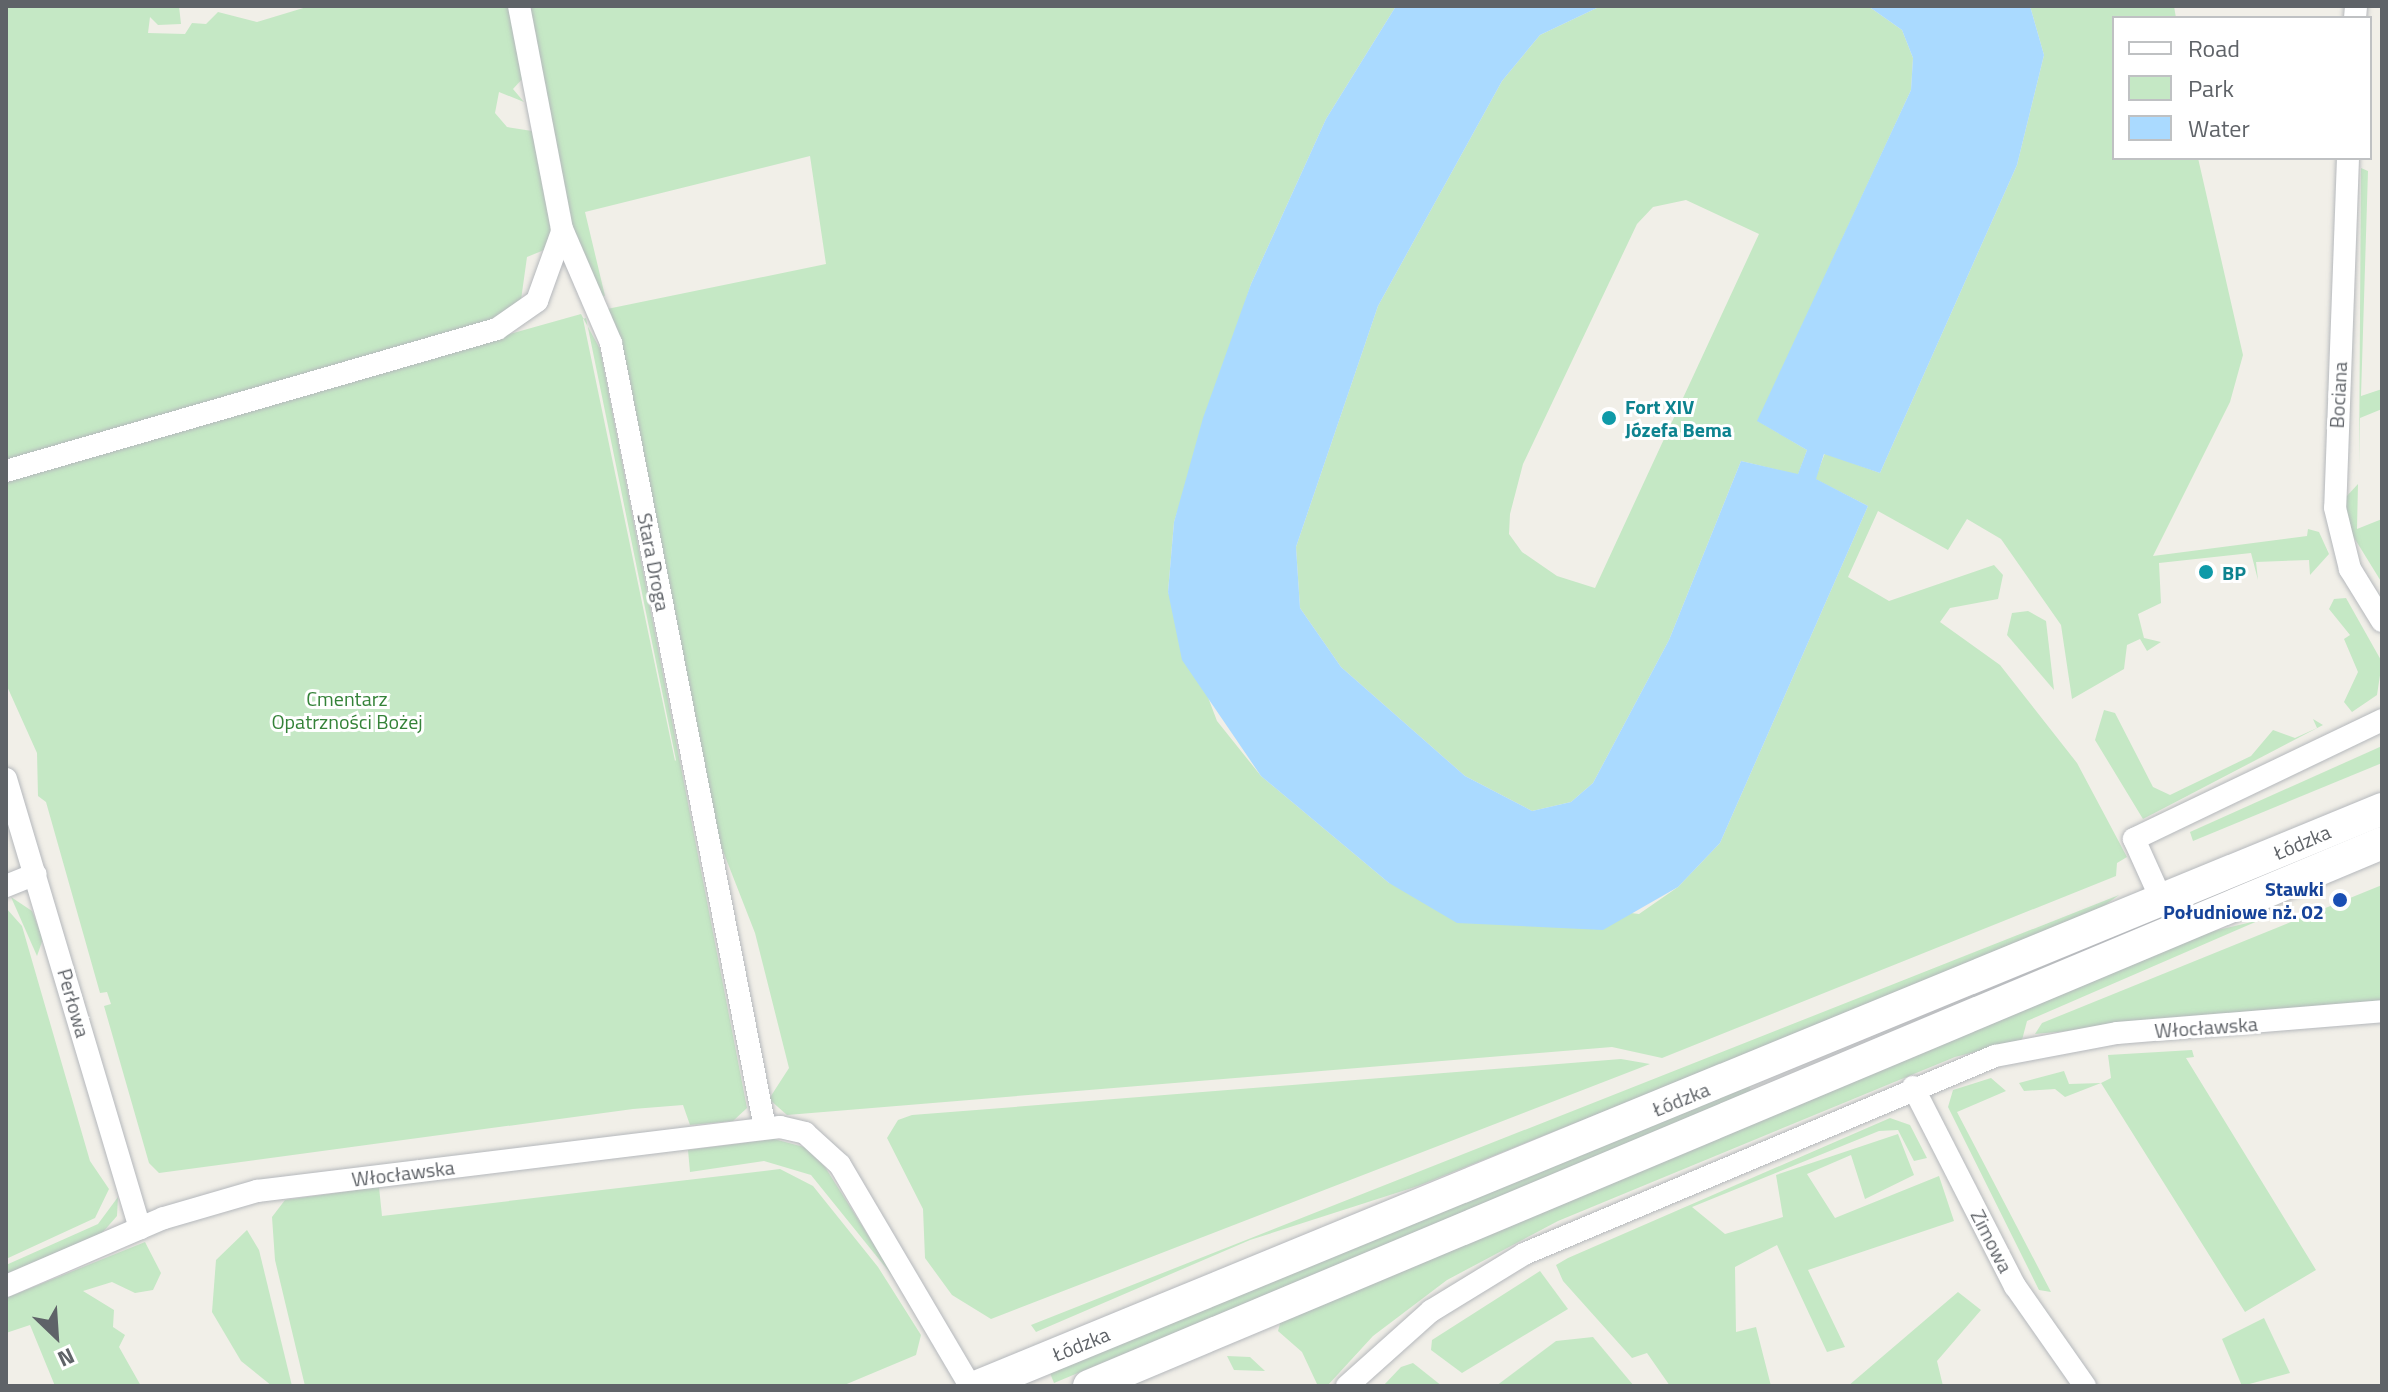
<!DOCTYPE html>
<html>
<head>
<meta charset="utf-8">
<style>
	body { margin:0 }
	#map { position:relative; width:2388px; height:1392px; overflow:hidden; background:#f1efe8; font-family:"Titillium Web",sans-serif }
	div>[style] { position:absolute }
	.green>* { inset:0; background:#c5e8c5 }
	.water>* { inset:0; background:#aadaff }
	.roads { filter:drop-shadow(0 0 2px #b5b8bc) drop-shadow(0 0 2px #b5b8bc) }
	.street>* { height:22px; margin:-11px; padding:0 11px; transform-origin:11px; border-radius:11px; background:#fff }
	.secondary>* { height:32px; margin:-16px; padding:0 16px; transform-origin:16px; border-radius:16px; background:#fff }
	.dots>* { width:22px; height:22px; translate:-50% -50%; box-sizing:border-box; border:4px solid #fff; border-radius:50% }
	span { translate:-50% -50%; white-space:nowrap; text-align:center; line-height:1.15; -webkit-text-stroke:6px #fff; paint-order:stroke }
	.street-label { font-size:20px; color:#5f6368 }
	.culture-label { font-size:20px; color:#0d838f; font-weight:700 }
	.left { translate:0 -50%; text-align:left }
	.park-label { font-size:20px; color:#348238 }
	.transit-label { font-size:20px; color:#164399; font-weight:700 }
	.right { translate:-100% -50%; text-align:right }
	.frame { position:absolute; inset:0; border:8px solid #5f6368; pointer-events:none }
	.legend { position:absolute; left:2112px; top:16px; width:260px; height:144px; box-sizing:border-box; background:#fff; border:2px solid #bfc1c3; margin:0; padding:10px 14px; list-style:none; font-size:24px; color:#5f6368 }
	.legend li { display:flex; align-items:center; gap:16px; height:40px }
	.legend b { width:40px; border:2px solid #bfc1c3 }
	.north { position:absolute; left:16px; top:1296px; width:80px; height:80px; -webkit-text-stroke:6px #fff; paint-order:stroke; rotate:155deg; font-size:22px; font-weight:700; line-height:32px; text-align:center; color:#5f6368 }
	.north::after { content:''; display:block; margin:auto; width:28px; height:36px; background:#5f6368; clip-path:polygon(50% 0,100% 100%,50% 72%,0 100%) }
</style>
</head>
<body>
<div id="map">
	<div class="green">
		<div style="clip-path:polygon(6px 6px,179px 6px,181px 24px,158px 25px,150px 17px,148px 33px,185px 34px,192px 23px,206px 24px,218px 12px,257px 22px,310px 6px,510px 6px,524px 77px,513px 89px,524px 102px,499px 92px,495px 113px,507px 127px,532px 131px,552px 227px,549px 248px,527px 257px,520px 307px,485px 326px,6px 461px)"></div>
		<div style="clip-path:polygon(528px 6px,1396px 6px,1326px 119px,1251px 284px,1174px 522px,1168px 592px,1217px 721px,1261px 776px,1389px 883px,1639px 914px,1678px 887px,1720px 843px,1868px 506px,1815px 479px,1825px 453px,1880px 473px,2017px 165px,2044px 55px,2030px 6px,2174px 6px,2176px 18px,2114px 18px,2114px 158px,2198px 158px,2243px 355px,2230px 402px,2153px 556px,2307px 536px,2308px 529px,2319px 532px,2329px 554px,2310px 575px,2309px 560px,2256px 562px,2258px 580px,2251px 553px,2159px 563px,2161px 603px,2138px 614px,2144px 638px,2161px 642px,2147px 651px,2140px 639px,2127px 645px,2124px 669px,2072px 699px,2061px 625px,2001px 539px,1967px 519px,1948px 550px,1878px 511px,1848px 577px,1889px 601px,1994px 565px,2003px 575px,1998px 599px,1950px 608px,1940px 622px,2000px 665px,2077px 763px,2127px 857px,2117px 863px,2116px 876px,1662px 1058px,1612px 1047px,787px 1115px,769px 1099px,789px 1068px,755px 933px,714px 828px,628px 371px,607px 309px,826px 264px,810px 156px,585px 212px,605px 296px,596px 295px,568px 228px)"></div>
		<div style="clip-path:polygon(evenodd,1601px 6px,1868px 6px,1902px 30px,1913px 58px,1911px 90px,1758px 421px,1807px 450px,1798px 475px,1741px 461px,1669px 640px,1593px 783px,1571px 802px,1532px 811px,1465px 776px,1341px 667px,1300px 608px,1296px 547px,1378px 306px,1502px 81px,1540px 35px,1601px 6px,1686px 200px,1759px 234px,1595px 588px,1557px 576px,1522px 552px,1509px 534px,1510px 514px,1523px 464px,1637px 224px,1653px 207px,1686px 200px)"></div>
		<div style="clip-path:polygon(2361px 168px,2368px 171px,2361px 396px,2382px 389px,2382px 409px,2360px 418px,2359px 467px)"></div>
		<div style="clip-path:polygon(evenodd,581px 314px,600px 349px,747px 1108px,733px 1121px,690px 1125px,683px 1105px,633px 1109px,159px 1173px,149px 1163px,104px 1006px,111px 1004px,107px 992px,100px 993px,46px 802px,38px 796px,37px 753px,6px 684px,6px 475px,581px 314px,586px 318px,676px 760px,675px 761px,583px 319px,586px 318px)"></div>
		<div style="clip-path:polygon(2358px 484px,2357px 529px,2382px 519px,2382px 583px,2345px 523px,2345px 498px)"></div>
		<div style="clip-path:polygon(2346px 598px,2382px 662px,2377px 695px,2352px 712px,2344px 702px,2358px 672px,2344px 639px,2350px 635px,2329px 609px,2334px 599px)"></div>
		<div style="clip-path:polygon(2028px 611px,2046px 621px,2054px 690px,2007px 635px,2012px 613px)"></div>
		<div style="clip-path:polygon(2104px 710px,2115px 713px,2153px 787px,2170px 795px,2251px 756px,2273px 730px,2295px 738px,2317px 728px,2313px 719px,2323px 725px,2143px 819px,2095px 740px)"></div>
		<div style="clip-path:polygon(2382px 746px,2382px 763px,2193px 841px,2190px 832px)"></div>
		<div style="clip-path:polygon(2382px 885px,2382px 1002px,2035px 1034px,2042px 1023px)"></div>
		<div style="clip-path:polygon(2119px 895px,2087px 918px,1418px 1186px,1250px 1240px,1036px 1332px,1031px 1325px)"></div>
		<div style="clip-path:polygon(11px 897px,32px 911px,43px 939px,37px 956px)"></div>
		<div style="clip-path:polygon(6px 908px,22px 926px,90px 1161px,109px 1189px,95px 1218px,6px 1259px)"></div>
		<div style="clip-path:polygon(2260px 920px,2027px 1021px,2022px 1040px,1955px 1057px,1558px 1221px,1447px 1280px,1373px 1336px,1328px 1385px,1317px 1384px,1302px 1352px,1278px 1331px,1281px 1320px,2197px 935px)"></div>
		<div style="clip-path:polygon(2192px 1050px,2194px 1057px,2186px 1058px,2316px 1270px,2245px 1312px,2101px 1083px,2065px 1097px,2055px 1089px,2024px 1091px,2019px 1083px,2064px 1071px,2069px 1084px,2101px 1083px,2111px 1078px,2108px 1055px)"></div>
		<div style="clip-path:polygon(1621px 1059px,1650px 1064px,991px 1319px,952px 1295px,925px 1258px,923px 1209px,887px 1138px,898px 1120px,912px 1115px)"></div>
		<div style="clip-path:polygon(1991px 1078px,2006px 1091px,1957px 1112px,2051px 1292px,2039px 1290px,1948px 1107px,1953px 1090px)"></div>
		<div style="clip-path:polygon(1749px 1085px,1751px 1092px,1054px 1383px,1050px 1373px)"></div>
		<div style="clip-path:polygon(1890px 1118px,1910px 1125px,1927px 1158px,1914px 1161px,1898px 1130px,1879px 1131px,1692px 1207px,1725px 1234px,1783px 1217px,1776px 1175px,1898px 1134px,1914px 1175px,1865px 1199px,1851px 1155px,1807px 1174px,1835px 1218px,1939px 1176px,1954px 1221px,1808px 1270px,1845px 1347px,1827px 1352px,1777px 1245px,1735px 1267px,1736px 1332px,1756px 1327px,1771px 1386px,1670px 1386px,1647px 1353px,1632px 1358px,1563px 1281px,1556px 1265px,1568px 1258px)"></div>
		<div style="clip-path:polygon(774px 1139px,804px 1147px,825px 1167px,899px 1284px,811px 1175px,764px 1161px,690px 1172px,688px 1150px)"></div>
		<div style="clip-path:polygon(780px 1169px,813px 1186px,878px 1267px,921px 1335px,916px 1355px,842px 1386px,305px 1386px,275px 1260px,272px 1217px,285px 1200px,379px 1187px,382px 1216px)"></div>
		<div style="clip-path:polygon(118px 1197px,117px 1216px,102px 1233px,6px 1274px,6px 1265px,98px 1224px)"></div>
		<div style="clip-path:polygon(247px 1230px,259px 1250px,292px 1386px,272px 1386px,241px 1361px,212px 1312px,216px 1260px)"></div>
		<div style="clip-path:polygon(145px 1242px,161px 1273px,153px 1290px,135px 1293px,112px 1282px,83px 1291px,114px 1310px,113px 1327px,125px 1335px,119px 1347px,141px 1386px,55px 1386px,30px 1325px,6px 1333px,6px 1298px)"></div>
		<div style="clip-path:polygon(1540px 1271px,1568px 1309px,1462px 1373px,1431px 1350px,1432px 1340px)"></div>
		<div style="clip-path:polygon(1958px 1292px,1981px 1310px,1937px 1361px,1943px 1386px,1848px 1386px)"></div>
		<div style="clip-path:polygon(2264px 1318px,2290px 1373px,2242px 1386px,2222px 1339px)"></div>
		<div style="clip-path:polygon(1593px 1337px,1634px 1386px,1496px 1386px,1556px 1341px)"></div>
		<div style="clip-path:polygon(1227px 1356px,1250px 1357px,1265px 1371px,1234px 1370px)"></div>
		<div style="clip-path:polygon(1413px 1363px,1442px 1386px,1383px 1386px,1401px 1367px)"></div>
	</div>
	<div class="water">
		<div style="clip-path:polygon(1396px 6px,1601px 6px,1540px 35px,1502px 81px,1378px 306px,1296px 547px,1300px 608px,1341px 667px,1465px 776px,1532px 811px,1571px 802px,1593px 783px,1669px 640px,1741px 461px,1798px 474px,1807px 450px,1757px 421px,1911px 90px,1913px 58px,1902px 30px,1868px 6px,2030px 6px,2044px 55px,2017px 165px,1880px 473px,1824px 454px,1816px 479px,1868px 506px,1720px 843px,1678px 887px,1603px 930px,1457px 923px,1389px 883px,1261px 776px,1182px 660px,1168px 592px,1174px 522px,1203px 418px,1251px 284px,1326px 119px)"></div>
	</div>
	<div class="roads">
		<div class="street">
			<div style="left:519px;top:6px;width:227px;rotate:79.1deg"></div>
			<div style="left:562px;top:229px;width:124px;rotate:66.7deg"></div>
			<div style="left:611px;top:343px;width:800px;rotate:78.9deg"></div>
			<div style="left:2355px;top:18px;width:12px;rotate:-85deg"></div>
			<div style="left:2348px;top:158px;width:350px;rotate:92.1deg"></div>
			<div style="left:2335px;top:508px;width:63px;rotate:76.2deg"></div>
			<div style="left:2350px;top:569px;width:61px;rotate:58.4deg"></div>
			<div style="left:6px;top:471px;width:511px;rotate:-16.13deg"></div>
			<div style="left:497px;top:329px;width:49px;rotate:-35deg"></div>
			<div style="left:537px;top:301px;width:73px;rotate:-70.1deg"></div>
			<div style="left:6px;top:779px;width:469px;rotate:73.4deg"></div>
			<div style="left:6px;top:886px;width:32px;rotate:-22deg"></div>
			<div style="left:2162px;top:901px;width:68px;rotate:-114.3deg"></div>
			<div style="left:2134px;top:839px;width:275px;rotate:-25.6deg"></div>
			<div style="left:1913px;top:1087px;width:224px;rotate:62.9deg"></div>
			<div style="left:2015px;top:1286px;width:122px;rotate:55deg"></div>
			<div style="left:6px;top:1286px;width:172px;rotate:-23.3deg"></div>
			<div style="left:164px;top:1218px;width:97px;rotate:-16.2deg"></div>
			<div style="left:257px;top:1191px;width:527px;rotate:-6.98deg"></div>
			<div style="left:780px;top:1127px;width:26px;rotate:13deg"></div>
			<div style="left:805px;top:1133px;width:47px;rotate:42.4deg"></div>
			<div style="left:840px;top:1165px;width:256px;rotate:59.5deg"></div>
			<div style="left:1347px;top:1386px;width:113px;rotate:-41.8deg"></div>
			<div style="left:1431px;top:1311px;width:109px;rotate:-31.5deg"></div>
			<div style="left:1524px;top:1254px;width:511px;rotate:-22.8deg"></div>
			<div style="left:1995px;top:1056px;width:124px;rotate:-10.7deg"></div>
			<div style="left:2117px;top:1033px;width:266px;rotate:-4.7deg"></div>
		</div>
		<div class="secondary">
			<div style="left:978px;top:1386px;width:1518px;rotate:-22.34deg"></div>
			<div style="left:1089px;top:1386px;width:1402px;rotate:-22.78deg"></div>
		</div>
	</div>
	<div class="dots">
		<div style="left:1609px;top:418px;background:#0f9aa8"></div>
		<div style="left:2206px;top:572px;background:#0f9aa8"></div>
		<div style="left:2340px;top:900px;background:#1a4fb4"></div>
	</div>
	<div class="street-label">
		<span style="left:2338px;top:395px;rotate:-87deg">Bociana</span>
		<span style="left:654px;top:562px;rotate:79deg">Stara Droga</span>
		<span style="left:2302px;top:842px;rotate:-23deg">Łódzka</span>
		<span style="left:74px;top:1003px;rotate:74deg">Perłowa</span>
		<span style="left:2206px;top:1027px;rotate:-4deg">Włocławska</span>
		<span style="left:1681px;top:1099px;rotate:-22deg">Łódzka</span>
		<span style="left:403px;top:1173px;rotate:-7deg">Włocławska</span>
		<span style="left:1992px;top:1241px;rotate:63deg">Zimowa</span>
		<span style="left:1081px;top:1344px;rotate:-22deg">Łódzka</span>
	</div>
	<div class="culture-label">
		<span class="left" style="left:1625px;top:418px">Fort XIV<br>Józefa Bema</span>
		<span class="left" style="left:2222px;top:572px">BP</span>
	</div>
	<div class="park-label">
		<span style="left:347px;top:710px">Cmentarz<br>Opatrzności Bożej</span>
	</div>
	<div class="transit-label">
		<span class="right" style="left:2324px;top:900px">Stawki<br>Południowe nż. 02</span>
	</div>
	<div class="frame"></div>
	<ul class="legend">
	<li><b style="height:10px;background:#fff"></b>Road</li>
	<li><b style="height:22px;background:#c5e8c5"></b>Park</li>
	<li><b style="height:22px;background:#aadaff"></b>Water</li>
	</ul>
	<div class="north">N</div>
</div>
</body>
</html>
